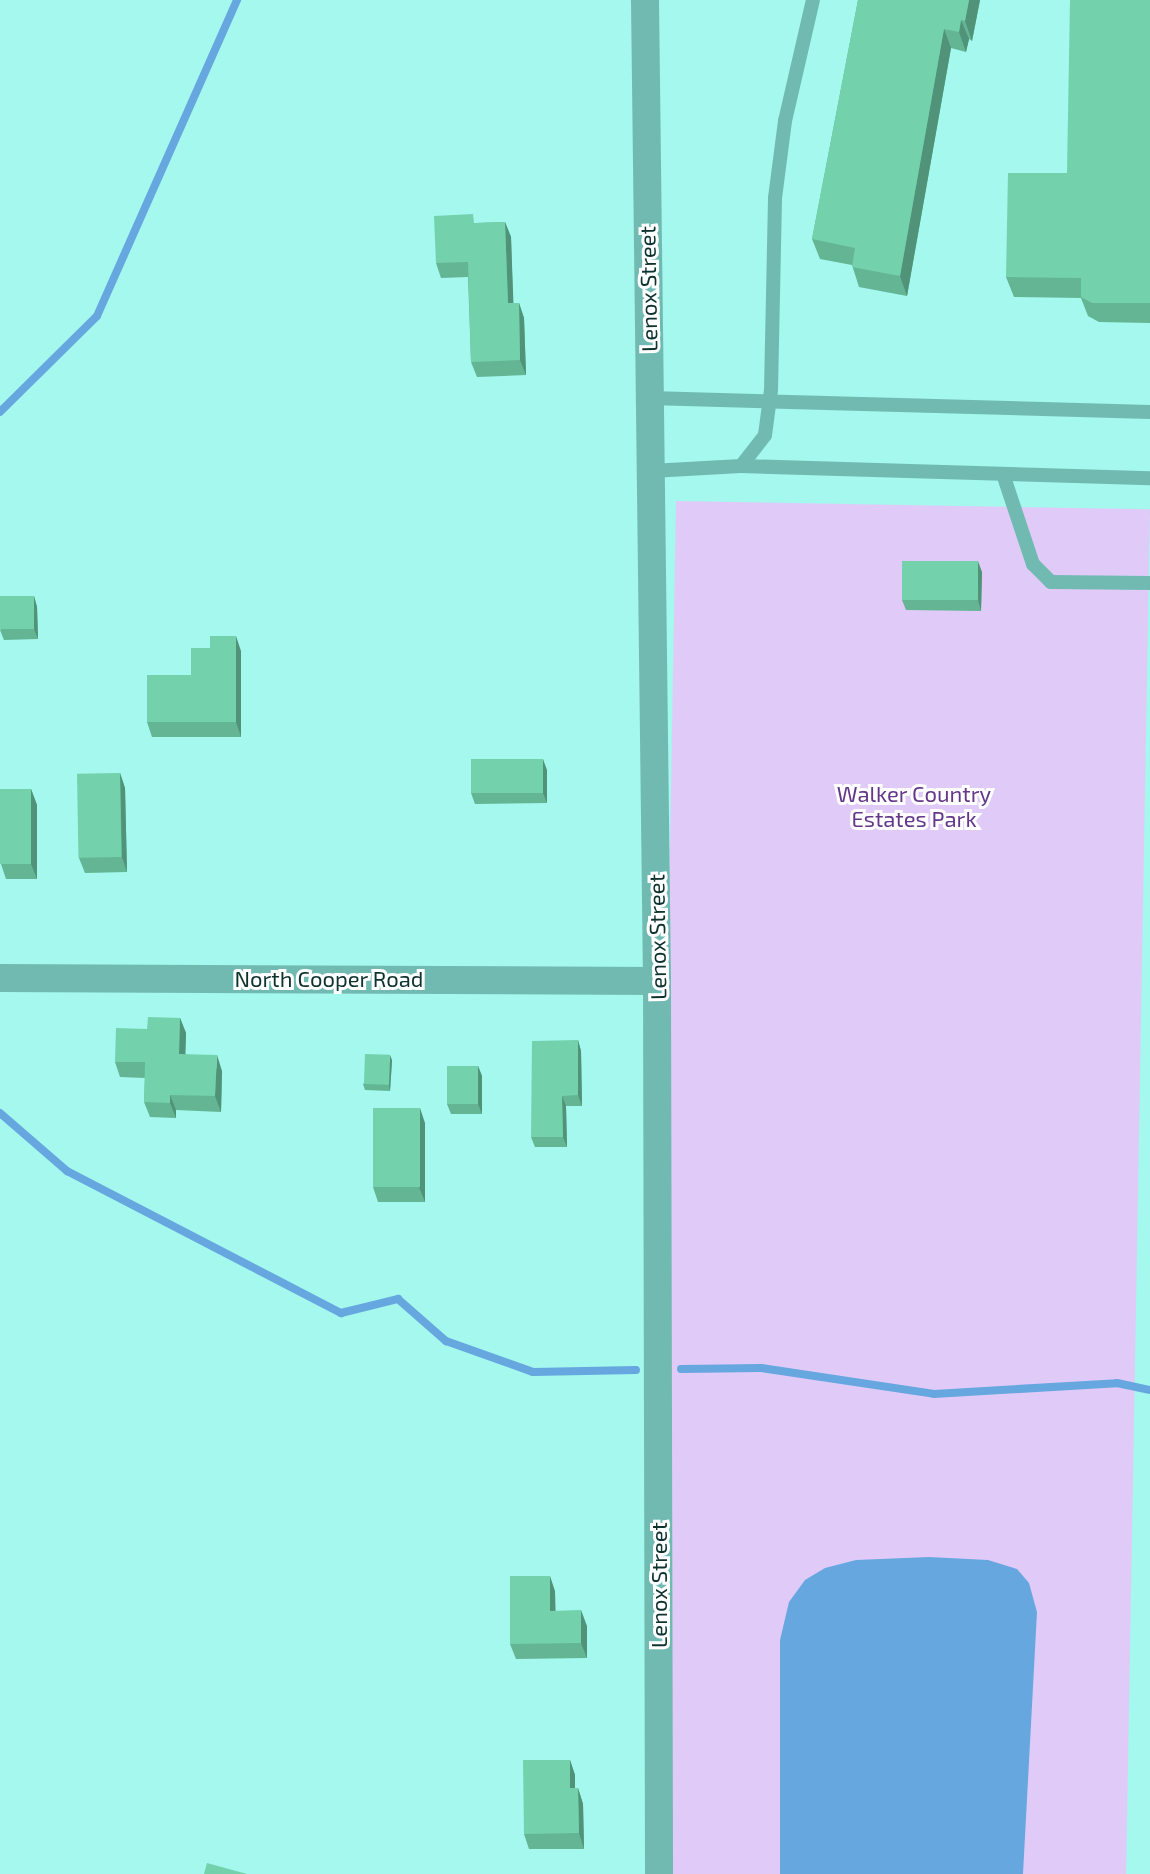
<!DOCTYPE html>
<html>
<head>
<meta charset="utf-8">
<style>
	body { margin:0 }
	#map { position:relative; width:1150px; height:1874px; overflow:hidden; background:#a4f8ed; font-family:"Exo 2",sans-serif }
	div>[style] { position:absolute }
	.green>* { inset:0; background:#e0cbf8; transform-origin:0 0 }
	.water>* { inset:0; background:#67a7df }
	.stream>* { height:8px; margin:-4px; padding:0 4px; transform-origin:4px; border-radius:4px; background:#67a7df }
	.service>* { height:14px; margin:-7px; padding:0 7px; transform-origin:7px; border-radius:7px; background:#71bab2 }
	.minor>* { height:28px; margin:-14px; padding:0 14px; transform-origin:14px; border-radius:14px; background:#71bab2 }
	.wall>* { inset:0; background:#63b594 }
	.shaded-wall>* { inset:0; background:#509378 }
	.building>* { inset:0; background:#73d2ac; transform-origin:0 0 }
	span { translate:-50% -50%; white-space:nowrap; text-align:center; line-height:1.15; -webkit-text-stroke:6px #fff; paint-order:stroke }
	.street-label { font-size:22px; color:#0e322e }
	.park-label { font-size:22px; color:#64378a }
</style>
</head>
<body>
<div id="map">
	<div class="green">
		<div style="left:676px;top:501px;width:474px;height:1373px;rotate:1deg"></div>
	</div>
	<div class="water">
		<div style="clip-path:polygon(929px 1557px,988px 1560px,1017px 1569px,1029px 1583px,1037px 1612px,1023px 1874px,780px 1874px,780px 1640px,789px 1602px,805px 1580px,825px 1568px,856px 1560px)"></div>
	</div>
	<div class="stream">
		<div style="left:0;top:412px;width:136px;rotate:-44.7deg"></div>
		<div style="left:97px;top:316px;width:346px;rotate:-66.1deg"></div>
		<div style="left:0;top:1113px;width:89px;rotate:40.9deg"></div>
		<div style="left:67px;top:1171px;width:309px;rotate:27.4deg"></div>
		<div style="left:341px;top:1313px;width:59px;rotate:-13.8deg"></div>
		<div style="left:398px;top:1299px;width:64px;rotate:41.2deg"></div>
		<div style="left:446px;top:1341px;width:92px;rotate:19.6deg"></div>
		<div style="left:533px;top:1372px;width:103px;rotate:-1.1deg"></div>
		<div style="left:681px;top:1369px;width:80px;rotate:-0.7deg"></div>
		<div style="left:761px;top:1368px;width:175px;rotate:8.5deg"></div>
		<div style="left:934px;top:1394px;width:183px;rotate:-3.4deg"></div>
		<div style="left:1117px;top:1383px;width:34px;rotate:12deg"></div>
	</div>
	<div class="service">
		<div style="left:650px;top:398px;width:500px;rotate:1.6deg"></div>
		<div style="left:741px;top:466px;width:409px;rotate:1.7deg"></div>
		<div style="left:651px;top:471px;width:90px;rotate:-3.2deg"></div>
		<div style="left:741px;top:466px;width:39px;rotate:-52deg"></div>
		<div style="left:765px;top:435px;width:45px;rotate:-82.4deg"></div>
		<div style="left:771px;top:390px;width:192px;rotate:-88.8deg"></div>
		<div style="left:775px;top:198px;width:78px;rotate:-82.6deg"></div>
		<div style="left:785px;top:121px;width:124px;rotate:-77deg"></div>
		<div style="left:1003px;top:474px;width:95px;rotate:71.6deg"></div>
		<div style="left:1033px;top:564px;width:25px;rotate:45deg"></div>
		<div style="left:1051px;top:582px;width:99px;rotate:0.6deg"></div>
	</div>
	<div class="minor">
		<div style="left:645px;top:0;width:981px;rotate:89.3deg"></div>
		<div style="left:657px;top:981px;width:893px;rotate:89.87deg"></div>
		<div style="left:0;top:978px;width:657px;rotate:0.26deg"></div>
	</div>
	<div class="wall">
		<div style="clip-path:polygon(858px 0,980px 0,972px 41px,969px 39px,966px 52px,951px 48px,907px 296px,859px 287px,852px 265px,820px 259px,812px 239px)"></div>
		<div style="clip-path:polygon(1150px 0,1150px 323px,1099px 322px,1088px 316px,1081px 298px,1014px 297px,1006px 277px,1067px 173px)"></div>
		<div style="clip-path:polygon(505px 222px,511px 237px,513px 303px,519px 303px,524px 318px,526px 375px,477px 377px,471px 362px,468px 277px,441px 278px,436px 263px,477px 223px)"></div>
		<div style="clip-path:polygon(982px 572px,981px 611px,906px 610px,902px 600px)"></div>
		<div style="clip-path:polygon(34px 596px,37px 607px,38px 639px,4px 640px,0 630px)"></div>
		<div style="clip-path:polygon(241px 651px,241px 737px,152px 737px,147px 722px,191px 675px)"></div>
		<div style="clip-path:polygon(547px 770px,547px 803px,475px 804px,471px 793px)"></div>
		<div style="clip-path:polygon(120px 773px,125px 788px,127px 872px,85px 873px,79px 858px)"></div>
		<div style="clip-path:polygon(31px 789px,37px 805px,37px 879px,6px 879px,1px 864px)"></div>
		<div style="clip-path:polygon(180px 1018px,186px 1033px,185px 1054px,222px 1071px,221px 1112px,176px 1110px,176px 1118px,150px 1117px,144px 1102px,145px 1078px,120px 1077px,115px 1062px,147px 1029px)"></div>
		<div style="clip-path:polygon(578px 1040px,581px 1051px,582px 1106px,566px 1106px,567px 1147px,535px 1147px,531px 1137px)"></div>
		<div style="clip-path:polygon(392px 1060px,390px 1091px,365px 1090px,363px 1084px)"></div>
		<div style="clip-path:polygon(478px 1066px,482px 1076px,482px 1114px,451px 1114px,447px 1104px)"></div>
		<div style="clip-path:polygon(425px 1123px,425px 1202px,378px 1202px,373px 1187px)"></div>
		<div style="clip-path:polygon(555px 1591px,555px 1611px,587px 1626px,587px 1658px,516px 1659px,510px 1644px)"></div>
		<div style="clip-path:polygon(570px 1760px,575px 1775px,575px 1788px,578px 1788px,583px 1804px,584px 1849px,529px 1849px,524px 1834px)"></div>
	</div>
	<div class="shaded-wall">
		<div style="clip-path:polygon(969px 0,980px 0,972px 41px,965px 21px)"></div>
		<div style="clip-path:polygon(961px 20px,969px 39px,966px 52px,959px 32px)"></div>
		<div style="clip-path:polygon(944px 29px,951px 48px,907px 296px,900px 276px)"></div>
		<div style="clip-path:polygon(505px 222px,511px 237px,514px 319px,508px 303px)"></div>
		<div style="clip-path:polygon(519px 303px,524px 318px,526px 375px,520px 360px)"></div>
		<div style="clip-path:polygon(978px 561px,982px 572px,981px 611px,978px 600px)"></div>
		<div style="clip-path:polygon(34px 596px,37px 607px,38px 639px,34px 629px)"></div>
		<div style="clip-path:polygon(236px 636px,241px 651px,241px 737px,236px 722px)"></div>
		<div style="clip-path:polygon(543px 759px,547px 770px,547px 803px,543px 793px)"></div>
		<div style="clip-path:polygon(120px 773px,125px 788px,127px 872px,122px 857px)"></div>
		<div style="clip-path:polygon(31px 789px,37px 805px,37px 879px,31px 864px)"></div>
		<div style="clip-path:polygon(180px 1018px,186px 1033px,185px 1069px,179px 1054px)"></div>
		<div style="clip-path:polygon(578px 1040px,581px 1051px,582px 1106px,578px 1095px)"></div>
		<div style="clip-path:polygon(217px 1055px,222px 1071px,221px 1112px,215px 1096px)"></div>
		<div style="clip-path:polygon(390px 1055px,392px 1060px,390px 1091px,389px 1086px)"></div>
		<div style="clip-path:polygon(478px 1066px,482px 1076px,482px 1114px,478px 1104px)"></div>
		<div style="clip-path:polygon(170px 1095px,176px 1110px,176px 1118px,170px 1103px)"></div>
		<div style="clip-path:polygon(562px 1096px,566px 1106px,567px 1147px,563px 1137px)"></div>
		<div style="clip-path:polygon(420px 1108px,425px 1123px,425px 1202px,419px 1187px)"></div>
		<div style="clip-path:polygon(550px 1576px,555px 1591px,556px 1626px,550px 1611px)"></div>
		<div style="clip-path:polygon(581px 1610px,587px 1626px,587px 1658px,581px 1643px)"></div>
		<div style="clip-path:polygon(570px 1760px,575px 1775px,575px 1804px,570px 1788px)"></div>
		<div style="clip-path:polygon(578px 1788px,583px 1804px,584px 1849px,579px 1833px)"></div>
	</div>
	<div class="building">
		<div style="clip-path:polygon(858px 0,969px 0,965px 21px,961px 20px,959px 32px,944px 29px,900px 276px,852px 267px,855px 248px,812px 239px)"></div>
		<div style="clip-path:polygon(1070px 0,1150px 0,1150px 303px,1092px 303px,1081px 297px,1081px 278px,1006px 277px,1008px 173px,1067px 173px)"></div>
		<div style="clip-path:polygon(473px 214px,474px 223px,505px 222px,508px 303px,519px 303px,520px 360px,471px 362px,468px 262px,436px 263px,434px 216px)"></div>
		<div style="left:902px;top:561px;width:76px;height:39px"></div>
		<div style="left:34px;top:596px;width:33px;height:34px;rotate:90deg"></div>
		<div style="clip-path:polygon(210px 636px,236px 636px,236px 722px,147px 722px,147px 675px,191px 675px,191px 648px,210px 648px)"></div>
		<div style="left:543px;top:759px;width:34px;height:72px;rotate:90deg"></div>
		<div style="left:120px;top:773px;width:84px;height:43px;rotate:89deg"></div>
		<div style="left:31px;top:789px;width:75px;height:31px;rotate:90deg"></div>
		<div style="clip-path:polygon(148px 1017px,180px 1018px,179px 1054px,217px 1055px,215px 1096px,170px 1095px,170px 1103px,144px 1102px,145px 1062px,115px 1062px,116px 1028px,147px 1029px)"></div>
		<div style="clip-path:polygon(578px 1040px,578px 1095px,562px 1096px,563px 1137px,531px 1137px,532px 1041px)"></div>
		<div style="left:365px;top:1054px;width:25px;height:30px;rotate:2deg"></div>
		<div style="left:447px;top:1066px;width:31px;height:38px"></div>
		<div style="left:373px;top:1108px;width:47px;height:79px"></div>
		<div style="clip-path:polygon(510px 1576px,550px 1576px,550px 1611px,581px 1610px,581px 1643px,510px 1644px)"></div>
		<div style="clip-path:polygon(523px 1760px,570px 1760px,570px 1788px,578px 1788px,579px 1833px,524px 1834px)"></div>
		<div style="clip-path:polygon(207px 1863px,247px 1874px,204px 1874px)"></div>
	</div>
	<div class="street-label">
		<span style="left:648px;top:289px;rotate:-91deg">Lenox Street</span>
		<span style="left:657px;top:937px;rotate:-91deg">Lenox Street</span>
		<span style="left:329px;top:979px">North Cooper Road</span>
		<span style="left:659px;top:1585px;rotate:-90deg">Lenox Street</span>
	</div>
	<div class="park-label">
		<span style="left:914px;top:806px">Walker Country<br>Estates Park</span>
	</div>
</div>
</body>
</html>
